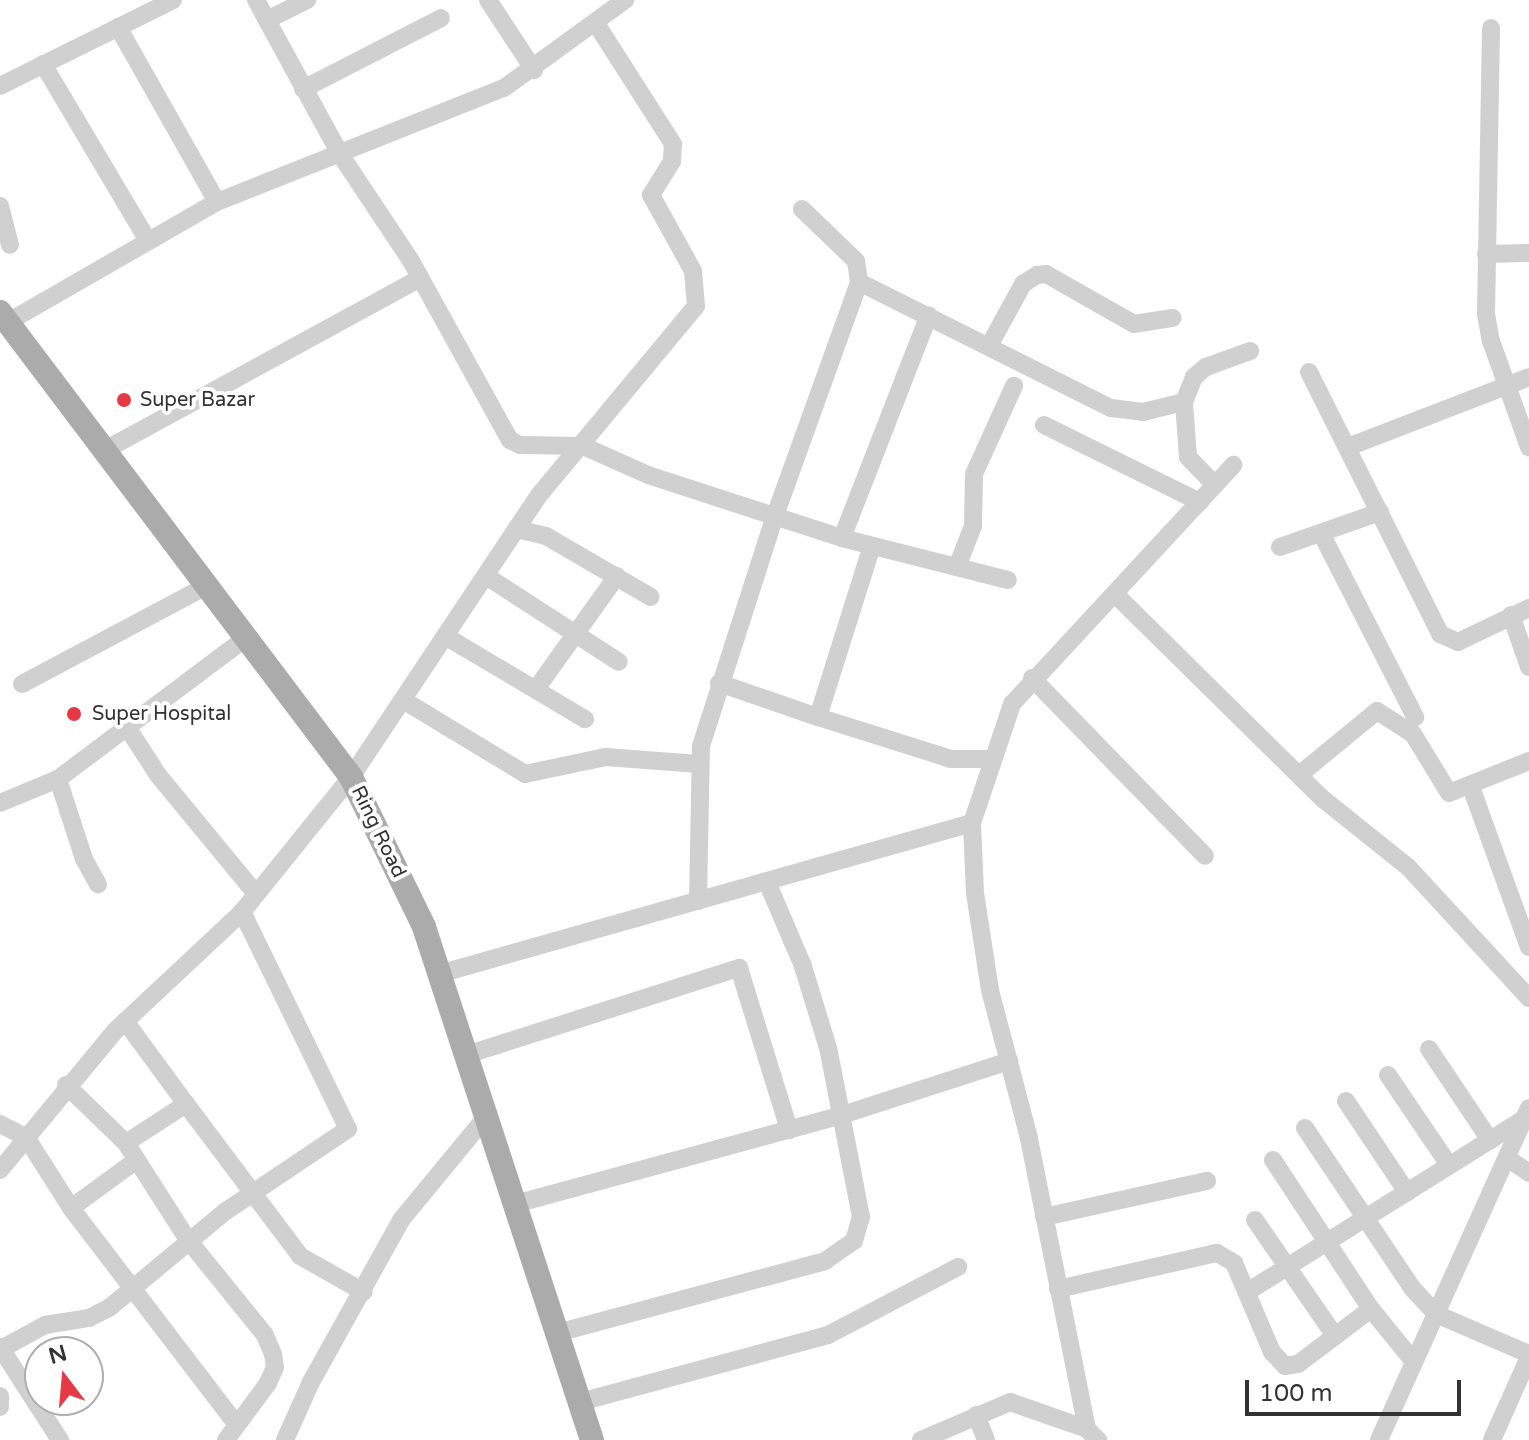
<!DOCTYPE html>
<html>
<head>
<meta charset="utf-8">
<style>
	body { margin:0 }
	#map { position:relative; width:1529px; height:1440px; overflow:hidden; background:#fff; font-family:"Varela Round",sans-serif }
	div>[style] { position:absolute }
	.minor>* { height:18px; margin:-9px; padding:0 9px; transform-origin:9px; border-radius:9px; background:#d0d0d0 }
	.major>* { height:24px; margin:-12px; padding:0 12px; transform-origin:12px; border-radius:12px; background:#ababab }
	.dots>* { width:22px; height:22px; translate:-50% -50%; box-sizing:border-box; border:4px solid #fff; border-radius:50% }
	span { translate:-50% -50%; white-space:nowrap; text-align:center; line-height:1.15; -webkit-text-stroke:8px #fff; paint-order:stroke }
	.poi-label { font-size:20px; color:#333 }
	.left { translate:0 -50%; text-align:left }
	.street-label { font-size:20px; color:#333 }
	.north { position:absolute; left:24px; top:1336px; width:80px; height:80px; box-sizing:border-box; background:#fff; border:2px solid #adadad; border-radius:50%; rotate:344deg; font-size:22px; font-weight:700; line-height:32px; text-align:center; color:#333 }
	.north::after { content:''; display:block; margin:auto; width:28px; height:36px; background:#e63946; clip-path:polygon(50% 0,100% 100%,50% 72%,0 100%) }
	.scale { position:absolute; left:1245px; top:1380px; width:216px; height:36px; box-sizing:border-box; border:4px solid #333; border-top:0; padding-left:10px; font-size:24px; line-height:28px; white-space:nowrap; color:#333; -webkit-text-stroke:6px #fff; paint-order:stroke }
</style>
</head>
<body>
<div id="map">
	<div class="minor">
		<div style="left:256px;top:0;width:175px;rotate:61.4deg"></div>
		<div style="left:340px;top:154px;width:128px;rotate:56.4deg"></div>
		<div style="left:411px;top:261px;width:205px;rotate:61.1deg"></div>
		<div style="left:510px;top:440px;width:11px;rotate:27deg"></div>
		<div style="left:520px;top:445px;width:63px;rotate:0.9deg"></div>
		<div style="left:583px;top:446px;width:71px;rotate:24deg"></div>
		<div style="left:648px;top:475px;width:204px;rotate:18deg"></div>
		<div style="left:842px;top:538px;width:171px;rotate:14.2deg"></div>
		<div style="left:488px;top:0;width:84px;rotate:56.7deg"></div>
		<div style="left:267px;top:20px;width:45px;rotate:-26.6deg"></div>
		<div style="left:118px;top:27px;width:201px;rotate:60.5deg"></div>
		<div style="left:1491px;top:28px;width:286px;rotate:91deg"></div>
		<div style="left:1486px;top:314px;width:27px;rotate:80deg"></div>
		<div style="left:1491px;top:341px;width:113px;rotate:70.3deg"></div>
		<div style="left:43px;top:64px;width:206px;rotate:59.3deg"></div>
		<div style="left:0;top:86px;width:193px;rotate:-26.4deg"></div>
		<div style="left:303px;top:89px;width:155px;rotate:-27.2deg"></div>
		<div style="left:0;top:206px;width:40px;rotate:75.6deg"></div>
		<div style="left:1486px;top:254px;width:43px;rotate:-1.3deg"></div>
		<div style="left:859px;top:282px;width:282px;rotate:26.6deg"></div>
		<div style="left:1111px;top:408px;width:32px;rotate:7deg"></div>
		<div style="left:1143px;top:412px;width:42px;rotate:-13.7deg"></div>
		<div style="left:8px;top:322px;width:241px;rotate:-29.9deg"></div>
		<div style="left:217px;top:202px;width:309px;rotate:-21.7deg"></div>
		<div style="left:504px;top:88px;width:150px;rotate:-36deg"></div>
		<div style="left:989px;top:346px;width:71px;rotate:-61.3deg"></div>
		<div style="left:1023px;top:284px;width:17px;rotate:-33deg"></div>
		<div style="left:1037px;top:275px;width:9px;rotate:-6deg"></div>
		<div style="left:1046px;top:274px;width:101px;rotate:29.6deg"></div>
		<div style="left:1134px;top:324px;width:39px;rotate:-9deg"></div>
		<div style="left:1309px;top:372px;width:293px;rotate:63.4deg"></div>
		<div style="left:1440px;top:634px;width:20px;rotate:24deg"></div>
		<div style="left:1458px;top:642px;width:79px;rotate:-25.6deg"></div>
		<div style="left:1044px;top:425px;width:174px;rotate:26.3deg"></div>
		<div style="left:1348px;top:447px;width:194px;rotate:-21.1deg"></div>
		<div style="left:105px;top:450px;width:359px;rotate:-28.6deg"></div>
		<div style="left:1215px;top:485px;width:39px;rotate:-134deg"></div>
		<div style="left:1188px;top:457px;width:55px;rotate:-94.2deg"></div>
		<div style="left:1184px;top:402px;width:27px;rotate:-68deg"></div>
		<div style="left:1194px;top:377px;width:16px;rotate:-40deg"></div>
		<div style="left:1206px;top:367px;width:47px;rotate:-20deg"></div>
		<div style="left:516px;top:529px;width:31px;rotate:13deg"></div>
		<div style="left:546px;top:536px;width:121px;rotate:30.2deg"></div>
		<div style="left:1321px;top:533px;width:207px;rotate:62.9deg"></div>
		<div style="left:842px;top:538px;width:239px;rotate:-68.7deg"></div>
		<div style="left:1280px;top:547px;width:106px;rotate:-19.3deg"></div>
		<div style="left:957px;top:567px;width:44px;rotate:-68.7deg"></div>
		<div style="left:973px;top:526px;width:52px;rotate:-88.9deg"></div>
		<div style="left:974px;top:474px;width:97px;rotate:-65.6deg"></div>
		<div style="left:486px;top:576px;width:158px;rotate:32.9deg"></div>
		<div style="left:1116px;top:595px;width:291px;rotate:44.6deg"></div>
		<div style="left:1323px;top:799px;width:110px;rotate:38.7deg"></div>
		<div style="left:1409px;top:868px;width:177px;rotate:47.3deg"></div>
		<div style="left:1511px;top:615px;width:55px;rotate:70.9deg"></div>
		<div style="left:445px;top:636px;width:163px;rotate:30.7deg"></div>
		<div style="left:1032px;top:678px;width:248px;rotate:45.8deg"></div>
		<div style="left:719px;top:683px;width:105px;rotate:19deg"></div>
		<div style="left:818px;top:717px;width:179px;rotate:-72.5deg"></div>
		<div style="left:22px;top:684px;width:211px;rotate:-28deg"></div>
		<div style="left:536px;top:689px;width:139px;rotate:-54.4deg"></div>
		<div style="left:403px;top:700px;width:143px;rotate:31.2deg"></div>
		<div style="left:525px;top:774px;width:83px;rotate:-11.9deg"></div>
		<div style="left:606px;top:757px;width:93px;rotate:4.3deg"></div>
		<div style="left:818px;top:717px;width:139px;rotate:17.5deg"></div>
		<div style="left:951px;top:759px;width:41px"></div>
		<div style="left:127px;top:727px;width:57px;rotate:57.1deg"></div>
		<div style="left:158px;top:775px;width:154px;rotate:50.5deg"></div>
		<div style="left:1299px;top:775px;width:101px;rotate:-39.4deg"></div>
		<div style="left:1377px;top:711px;width:43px;rotate:32.6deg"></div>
		<div style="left:1413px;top:734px;width:69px;rotate:58.6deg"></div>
		<div style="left:1449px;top:793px;width:86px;rotate:-21.8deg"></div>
		<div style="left:58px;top:779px;width:84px;rotate:72deg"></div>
		<div style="left:84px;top:859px;width:29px;rotate:61deg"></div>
		<div style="left:1471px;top:787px;width:170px;rotate:70.1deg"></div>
		<div style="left:0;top:803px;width:63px;rotate:-22.5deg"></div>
		<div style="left:58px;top:779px;width:236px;rotate:-36.9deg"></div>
		<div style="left:698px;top:901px;width:155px;rotate:-88.9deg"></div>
		<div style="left:701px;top:746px;width:245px;rotate:-72.2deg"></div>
		<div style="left:776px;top:513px;width:245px;rotate:-70.2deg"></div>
		<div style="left:859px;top:282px;width:21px;rotate:-98deg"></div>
		<div style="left:856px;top:261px;width:75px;rotate:-136.1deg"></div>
		<div style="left:439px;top:974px;width:554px;rotate:-15.82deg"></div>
		<div style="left:125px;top:1021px;width:103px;rotate:53.7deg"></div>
		<div style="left:1429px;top:1049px;width:110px;rotate:56.2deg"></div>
		<div style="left:466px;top:1055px;width:287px;rotate:-17.7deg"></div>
		<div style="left:739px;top:968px;width:170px;rotate:72.8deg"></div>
		<div style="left:1388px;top:1075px;width:109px;rotate:55.9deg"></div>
		<div style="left:66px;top:1085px;width:83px;rotate:44deg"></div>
		<div style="left:1346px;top:1101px;width:110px;rotate:56.2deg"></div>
		<div style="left:0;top:1124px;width:29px;rotate:27deg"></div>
		<div style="left:26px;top:1137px;width:84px;rotate:57.6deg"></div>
		<div style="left:71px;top:1208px;width:273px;rotate:52.6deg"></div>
		<div style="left:1305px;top:1128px;width:192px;rotate:56.2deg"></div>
		<div style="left:1412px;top:1288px;width:35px;rotate:47deg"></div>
		<div style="left:1436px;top:1314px;width:101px;rotate:23.3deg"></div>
		<div style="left:1507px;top:1158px;width:27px;rotate:34deg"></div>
		<div style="left:1273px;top:1160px;width:178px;rotate:56.7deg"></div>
		<div style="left:0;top:1170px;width:182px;rotate:-50.4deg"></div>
		<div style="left:116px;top:1030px;width:173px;rotate:-43.1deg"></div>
		<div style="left:242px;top:912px;width:174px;rotate:-51.1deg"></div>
		<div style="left:351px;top:777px;width:340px;rotate:-56.3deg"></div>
		<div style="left:540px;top:494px;width:244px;rotate:-50.3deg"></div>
		<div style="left:696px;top:306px;width:35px;rotate:-95deg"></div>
		<div style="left:693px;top:271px;width:87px;rotate:-118.9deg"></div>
		<div style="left:651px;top:195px;width:40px;rotate:-58deg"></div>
		<div style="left:672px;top:161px;width:17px;rotate:-87deg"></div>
		<div style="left:673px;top:144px;width:141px;rotate:-122.6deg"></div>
		<div style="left:515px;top:1204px;width:336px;rotate:-15.2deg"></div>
		<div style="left:839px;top:1116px;width:179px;rotate:-17.9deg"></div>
		<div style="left:71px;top:1208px;width:78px;rotate:-36.1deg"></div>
		<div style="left:1044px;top:1217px;width:167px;rotate:-12.5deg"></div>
		<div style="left:1255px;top:1220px;width:141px;rotate:55.4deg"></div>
		<div style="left:1058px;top:1289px;width:163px;rotate:-12.8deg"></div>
		<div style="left:1217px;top:1253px;width:20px;rotate:30deg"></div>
		<div style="left:1234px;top:1263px;width:97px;rotate:66.9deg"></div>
		<div style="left:1272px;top:1352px;width:19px;rotate:47deg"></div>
		<div style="left:1285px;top:1366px;width:13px;rotate:-9deg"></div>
		<div style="left:1298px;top:1364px;width:91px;rotate:-37deg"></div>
		<div style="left:1371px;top:1309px;width:68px;rotate:50.9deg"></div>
		<div style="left:1247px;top:1292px;width:327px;rotate:-32deg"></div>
		<div style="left:557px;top:1333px;width:278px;rotate:-15deg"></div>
		<div style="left:825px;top:1261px;width:35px;rotate:-35deg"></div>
		<div style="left:854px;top:1241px;width:25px;rotate:-74deg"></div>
		<div style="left:861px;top:1217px;width:172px;rotate:-101deg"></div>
		<div style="left:828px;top:1048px;width:86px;rotate:-107deg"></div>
		<div style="left:803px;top:966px;width:91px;rotate:-113.2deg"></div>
		<div style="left:0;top:1347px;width:111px;rotate:57.2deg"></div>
		<div style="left:1px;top:1349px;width:50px;rotate:-28.6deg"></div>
		<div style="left:45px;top:1325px;width:45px;rotate:-9deg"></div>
		<div style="left:89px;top:1318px;width:22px;rotate:-27deg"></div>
		<div style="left:109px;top:1308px;width:152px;rotate:-39.7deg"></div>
		<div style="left:226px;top:1211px;width:147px;rotate:-33.9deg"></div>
		<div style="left:348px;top:1129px;width:242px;rotate:-116deg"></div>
		<div style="left:0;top:1396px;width:11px;rotate:90deg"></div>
		<div style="left:580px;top:1402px;width:257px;rotate:-15.1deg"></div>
		<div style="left:828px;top:1335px;width:147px;rotate:-27.6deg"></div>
		<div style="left:976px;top:1415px;width:27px;rotate:68deg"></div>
		<div style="left:1087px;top:1429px;width:297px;rotate:-101.3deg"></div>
		<div style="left:1029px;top:1138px;width:153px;rotate:-104.8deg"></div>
		<div style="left:990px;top:990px;width:98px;rotate:-98.8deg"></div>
		<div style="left:975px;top:893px;width:70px;rotate:-92.5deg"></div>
		<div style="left:972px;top:823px;width:126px;rotate:-71.4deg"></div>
		<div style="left:1012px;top:704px;width:326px;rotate:-47.2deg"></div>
		<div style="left:226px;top:1440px;width:71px;rotate:-53.6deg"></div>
		<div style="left:268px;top:1383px;width:17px;rotate:-66deg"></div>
		<div style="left:275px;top:1367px;width:13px;rotate:-99deg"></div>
		<div style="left:273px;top:1354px;width:21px;rotate:-113deg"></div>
		<div style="left:265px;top:1335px;width:122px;rotate:-129deg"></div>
		<div style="left:188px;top:1240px;width:115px;rotate:-122.6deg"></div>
		<div style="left:126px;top:1143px;width:72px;rotate:-33deg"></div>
		<div style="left:186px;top:1104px;width:190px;rotate:53.1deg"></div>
		<div style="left:300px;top:1256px;width:73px;rotate:29.4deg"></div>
		<div style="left:285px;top:1440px;width:64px;rotate:-65.9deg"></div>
		<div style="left:311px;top:1382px;width:185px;rotate:-60.9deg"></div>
		<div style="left:401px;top:1220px;width:134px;rotate:-50.5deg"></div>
		<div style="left:921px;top:1440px;width:97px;rotate:-23.1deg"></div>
		<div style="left:1010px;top:1402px;width:82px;rotate:19.3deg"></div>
		<div style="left:1087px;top:1429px;width:16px;rotate:45deg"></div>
		<div style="left:1379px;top:1440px;width:364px;rotate:-65.7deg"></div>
		<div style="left:1492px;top:1440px;width:91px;rotate:-66deg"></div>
	</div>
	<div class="major">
		<div style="left:0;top:312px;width:583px;rotate:52.95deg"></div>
		<div style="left:351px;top:777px;width:167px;rotate:64deg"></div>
		<div style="left:424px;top:927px;width:540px;rotate:71.87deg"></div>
	</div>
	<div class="dots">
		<div style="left:124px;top:400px;background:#e63946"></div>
		<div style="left:74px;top:714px;background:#e63946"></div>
	</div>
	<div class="poi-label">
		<span class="left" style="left:140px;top:400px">Super Bazar</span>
		<span class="left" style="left:92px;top:714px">Super Hospital</span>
	</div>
	<div class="street-label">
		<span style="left:378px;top:832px;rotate:64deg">Ring Road</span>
	</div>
	<div class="north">N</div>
	<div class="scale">100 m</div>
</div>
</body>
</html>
